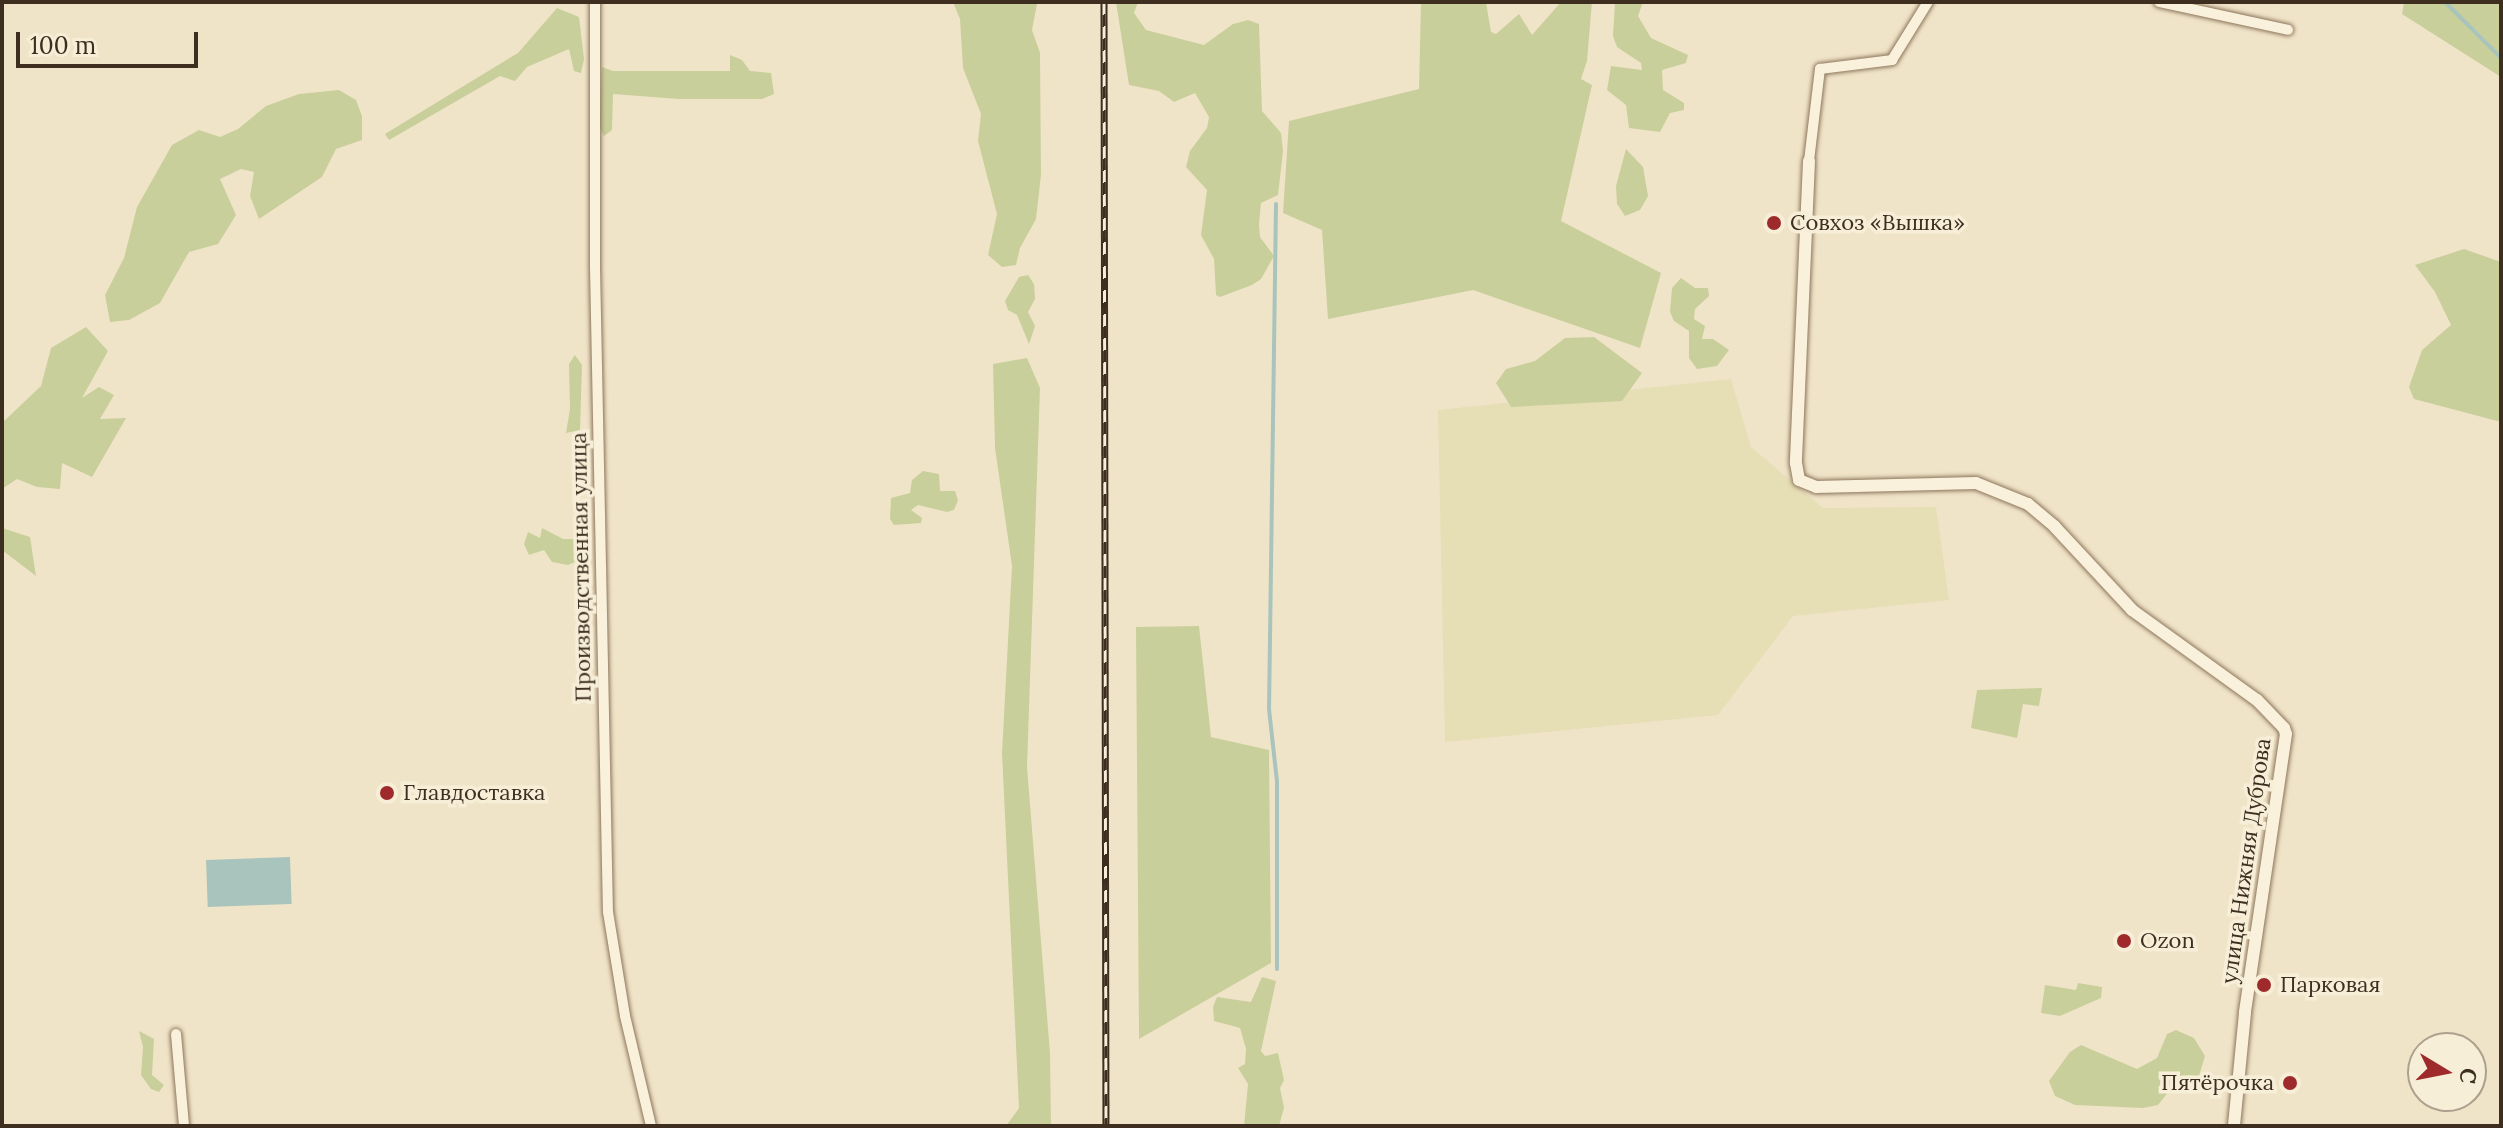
<!DOCTYPE html>
<html>
<head>
<meta charset="utf-8">
<style>
	body { margin:0 }
	#map { position:relative; width:2503px; height:1128px; overflow:hidden; background:#f0e4c8; font-family:Lora,serif }
	div>[style] { position:absolute }
	.farmland>* { inset:0; background:#e6deb5 }
	.green>* { inset:0; background:#c9cf9b }
	.water>* { inset:0; background:#a9c4bc; transform-origin:0 0 }
	.stream>* { height:4px; margin:-2px; padding:0 2px; transform-origin:2px; border-radius:2px; background:#a9c4bc }
	.roads { filter:drop-shadow(0 0 2px #8d765c) drop-shadow(0 0 2px #8d765c) }
	.minor>* { height:10px; margin:-5px; padding:0 5px; transform-origin:5px; border-radius:5px; background:#faf1dc }
	.tertiary>* { height:12px; margin:-6px; padding:0 6px; transform-origin:6px; border-radius:6px; background:#faf1dc }
	.rail>* { height:7px; margin-top:-3.5px; transform-origin:0; background:repeating-linear-gradient(90deg,#f7eed8 0 12px,#3d2e20 0 24px); box-sizing:border-box; border-block:2px solid #3d2e20 }
	.dots>* { width:22px; height:22px; translate:-50% -50%; box-sizing:border-box; border:4px solid #f7eed8; border-radius:50% }
	span { translate:-50% -50%; white-space:nowrap; text-align:center; line-height:1.15; -webkit-text-stroke:7px #f7eed8; paint-order:stroke }
	.poi-label { font-size:22px; color:#3d2e20 }
	.left { translate:0 -50%; text-align:left }
	.right { translate:-100% -50%; text-align:right }
	.street-label { font-size:22px; color:#3d2e20 }
	.frame { position:absolute; inset:0; border:4px solid #3d2e20; pointer-events:none }
	.north { position:absolute; left:2407px; top:1032px; width:80px; height:80px; box-sizing:border-box; background:#f7eed8; border:2px solid #ada18e; border-radius:50%; rotate:100deg; font-size:22px; font-weight:700; line-height:32px; text-align:center; color:#3d2e20 }
	.north::after { content:''; display:block; margin:auto; width:28px; height:36px; background:#9e2a2b; clip-path:polygon(50% 0,100% 100%,50% 72%,0 100%) }
	.scale { position:absolute; left:16px; top:32px; width:182px; height:36px; box-sizing:border-box; border:4px solid #3d2e20; border-top:0; padding-left:10px; font-size:24px; line-height:28px; white-space:nowrap; color:#3d2e20; -webkit-text-stroke:6px #f7eed8; paint-order:stroke }
</style>
</head>
<body>
<div id="map">
	<div class="farmland">
		<div style="clip-path:polygon(1731px 379px,1751px 447px,1823px 508px,1936px 507px,1949px 600px,1793px 616px,1718px 715px,1445px 742px,1438px 410px)"></div>
	</div>
	<div class="green">
		<div style="clip-path:polygon(953px 2px,1037px 4px,1032px 30px,1040px 53px,1041px 175px,1036px 219px,1020px 248px,1016px 265px,1002px 267px,988px 255px,997px 214px,978px 141px,981px 114px,963px 68px,960px 19px)"></div>
		<div style="clip-path:polygon(1116px 2px,1138px 2px,1134px 13px,1146px 30px,1204px 45px,1233px 24px,1248px 20px,1259px 24px,1262px 111px,1281px 133px,1283px 151px,1278px 195px,1261px 203px,1259px 224px,1260px 237px,1274px 256px,1261px 279px,1252px 285px,1220px 297px,1216px 295px,1214px 259px,1201px 235px,1207px 190px,1186px 167px,1190px 151px,1207px 128px,1209px 117px,1195px 93px,1174px 102px,1159px 91px,1129px 85px)"></div>
		<div style="clip-path:polygon(1421px 2px,1486px 2px,1491px 32px,1496px 34px,1519px 14px,1532px 35px,1561px 2px,1592px 2px,1587px 61px,1581px 79px,1592px 85px,1561px 221px,1661px 273px,1640px 348px,1473px 290px,1328px 319px,1322px 230px,1283px 213px,1289px 121px,1419px 89px)"></div>
		<div style="clip-path:polygon(1615px 2px,1643px 2px,1638px 16px,1651px 38px,1688px 55px,1686px 63px,1662px 70px,1663px 90px,1684px 103px,1684px 110px,1670px 113px,1660px 132px,1629px 128px,1626px 105px,1607px 90px,1611px 66px,1642px 70px,1641px 63px,1617px 47px,1613px 36px)"></div>
		<div style="clip-path:polygon(2404px 2px,2501px 2px,2501px 77px,2402px 14px)"></div>
		<div style="clip-path:polygon(557px 8px,579px 17px,584px 59px,581px 73px,574px 71px,569px 49px,527px 67px,515px 81px,500px 76px,389px 140px,385px 134px,518px 53px)"></div>
		<div style="clip-path:polygon(730px 55px,742px 60px,750px 71px,771px 73px,774px 94px,762px 99px,679px 99px,613px 94px,612px 130px,604px 136px,599px 126px,602px 67px,613px 71px,730px 71px)"></div>
		<div style="clip-path:polygon(339px 90px,356px 100px,362px 116px,362px 140px,336px 149px,322px 177px,259px 219px,250px 196px,254px 172px,241px 169px,220px 179px,236px 215px,218px 244px,189px 252px,160px 303px,129px 320px,110px 322px,105px 295px,124px 258px,137px 207px,172px 145px,199px 130px,220px 137px,238px 129px,266px 106px,299px 94px)"></div>
		<div style="clip-path:polygon(1626px 149px,1643px 167px,1648px 196px,1640px 210px,1625px 216px,1617px 204px,1616px 186px)"></div>
		<div style="clip-path:polygon(2464px 249px,2501px 262px,2501px 422px,2414px 399px,2409px 387px,2422px 350px,2451px 325px,2435px 292px,2415px 265px)"></div>
		<div style="clip-path:polygon(1028px 275px,1034px 284px,1035px 299px,1028px 312px,1035px 326px,1029px 344px,1017px 315px,1008px 310px,1005px 301px,1019px 277px)"></div>
		<div style="clip-path:polygon(1681px 278px,1695px 288px,1708px 288px,1709px 296px,1695px 309px,1694px 319px,1705px 326px,1702px 339px,1713px 339px,1729px 350px,1717px 366px,1697px 369px,1689px 358px,1689px 331px,1674px 321px,1670px 312px,1672px 288px)"></div>
		<div style="clip-path:polygon(86px 327px,108px 351px,82px 398px,99px 387px,114px 395px,100px 419px,126px 418px,92px 477px,62px 463px,60px 489px,37px 487px,17px 479px,2px 489px,2px 423px,41px 386px,51px 348px)"></div>
		<div style="clip-path:polygon(1594px 337px,1642px 373px,1622px 401px,1511px 407px,1496px 383px,1506px 369px,1535px 361px,1565px 338px)"></div>
		<div style="clip-path:polygon(575px 355px,582px 365px,580px 430px,566px 433px,570px 409px,569px 364px)"></div>
		<div style="clip-path:polygon(1027px 358px,1040px 388px,1027px 767px,1050px 1053px,1051px 1126px,1006px 1126px,1019px 1108px,1002px 753px,1012px 566px,995px 448px,993px 364px)"></div>
		<div style="clip-path:polygon(923px 471px,939px 474px,940px 491px,955px 491px,958px 500px,954px 510px,947px 512px,918px 505px,911px 510px,922px 518px,921px 523px,894px 525px,890px 519px,891px 498px,910px 493px,912px 480px)"></div>
		<div style="clip-path:polygon(2px 528px,30px 537px,36px 576px,2px 550px)"></div>
		<div style="clip-path:polygon(542px 528px,563px 539px,581px 539px,582px 547px,577px 561px,568px 565px,552px 562px,544px 550px,529px 555px,524px 544px,528px 532px,540px 538px)"></div>
		<div style="clip-path:polygon(1199px 626px,1211px 737px,1269px 750px,1271px 963px,1139px 1039px,1136px 627px)"></div>
		<div style="clip-path:polygon(2042px 688px,2039px 706px,2023px 704px,2017px 738px,1971px 728px,1977px 690px)"></div>
		<div style="clip-path:polygon(1262px 977px,1276px 981px,1261px 1051px,1265px 1056px,1278px 1053px,1284px 1080px,1280px 1088px,1284px 1108px,1279px 1126px,1244px 1126px,1248px 1084px,1238px 1068px,1245px 1064px,1246px 1049px,1240px 1028px,1214px 1021px,1213px 1007px,1217px 997px,1251px 1002px)"></div>
		<div style="clip-path:polygon(2078px 983px,2102px 987px,2101px 998px,2060px 1016px,2041px 1013px,2045px 985px,2076px 990px)"></div>
		<div style="clip-path:polygon(2176px 1030px,2194px 1038px,2205px 1056px,2199px 1076px,2169px 1091px,2158px 1105px,2143px 1108px,2075px 1105px,2055px 1096px,2049px 1081px,2070px 1052px,2081px 1045px,2137px 1069px,2157px 1058px,2167px 1034px)"></div>
		<div style="clip-path:polygon(139px 1031px,154px 1039px,152px 1075px,164px 1085px,159px 1092px,151px 1089px,141px 1075px,143px 1047px)"></div>
	</div>
	<div class="water">
		<div style="left:290px;top:857px;width:47px;height:84px;rotate:88deg"></div>
	</div>
	<div class="stream">
		<div style="left:2445px;top:2px;width:79px;rotate:45deg"></div>
		<div style="left:1276px;top:204px;width:505px;rotate:90.79deg"></div>
		<div style="left:1269px;top:709px;width:73px;rotate:83.7deg"></div>
		<div style="left:1277px;top:782px;width:187px;rotate:90deg"></div>
	</div>
	<div class="roads">
		<div class="minor">
			<div style="left:595px;top:2px;width:265px;rotate:90deg"></div>
			<div style="left:595px;top:267px;width:645px;rotate:88.85deg"></div>
			<div style="left:608px;top:912px;width:105px;rotate:80.7deg"></div>
			<div style="left:625px;top:1016px;width:113px;rotate:76.7deg"></div>
			<div style="left:2159px;top:2px;width:132px;rotate:12.2deg"></div>
			<div style="left:1809px;top:161px;width:93px;rotate:-83.2deg"></div>
			<div style="left:1820px;top:69px;width:73px;rotate:-7.1deg"></div>
			<div style="left:1892px;top:60px;width:68px;rotate:-58.2deg"></div>
			<div style="left:176px;top:1034px;width:92px;rotate:85deg"></div>
		</div>
		<div class="tertiary">
			<div style="left:1809px;top:161px;width:302px;rotate:92.5deg"></div>
			<div style="left:1796px;top:463px;width:17px;rotate:80deg"></div>
			<div style="left:1799px;top:480px;width:18px;rotate:22deg"></div>
			<div style="left:1816px;top:487px;width:160px;rotate:-1.4deg"></div>
			<div style="left:1976px;top:483px;width:56px;rotate:22deg"></div>
			<div style="left:2028px;top:504px;width:35px;rotate:40deg"></div>
			<div style="left:2055px;top:527px;width:113px;rotate:47.1deg"></div>
			<div style="left:2132px;top:610px;width:154px;rotate:35.8deg"></div>
			<div style="left:2257px;top:700px;width:39px;rotate:46deg"></div>
			<div style="left:2284px;top:728px;width:6px;rotate:72deg"></div>
			<div style="left:2286px;top:734px;width:282px;rotate:98.4deg"></div>
			<div style="left:2245px;top:1013px;width:114px;rotate:95.6deg"></div>
		</div>
	</div>
	<div class="rail">
		<div style="left:1104px;top:2px;width:1124px;rotate:89.9deg"></div>
	</div>
	<div class="dots">
		<div style="left:1774px;top:223px;background:#9e2a2b"></div>
		<div style="left:387px;top:793px;background:#9e2a2b"></div>
		<div style="left:2124px;top:941px;background:#9e2a2b"></div>
		<div style="left:2264px;top:985px;background:#9e2a2b"></div>
		<div style="left:2290px;top:1083px;background:#9e2a2b"></div>
	</div>
	<div class="poi-label">
		<span class="left" style="left:1790px;top:223px">Совхоз «Вышка»</span>
		<span class="left" style="left:403px;top:793px">Главдоставка</span>
		<span class="left" style="left:2140px;top:941px">Ozon</span>
		<span class="left" style="left:2280px;top:985px">Парковая</span>
		<span class="right" style="left:2274px;top:1083px">Пятёрочка</span>
	</div>
	<div class="street-label">
		<span style="left:581px;top:567px;rotate:-91deg">Производственная улица</span>
		<span style="left:2246px;top:861px;rotate:-82deg">улица Нижняя Дуброва</span>
	</div>
	<div class="frame"></div>
	<div class="north">С</div>
	<div class="scale">100 m</div>
</div>
</body>
</html>
